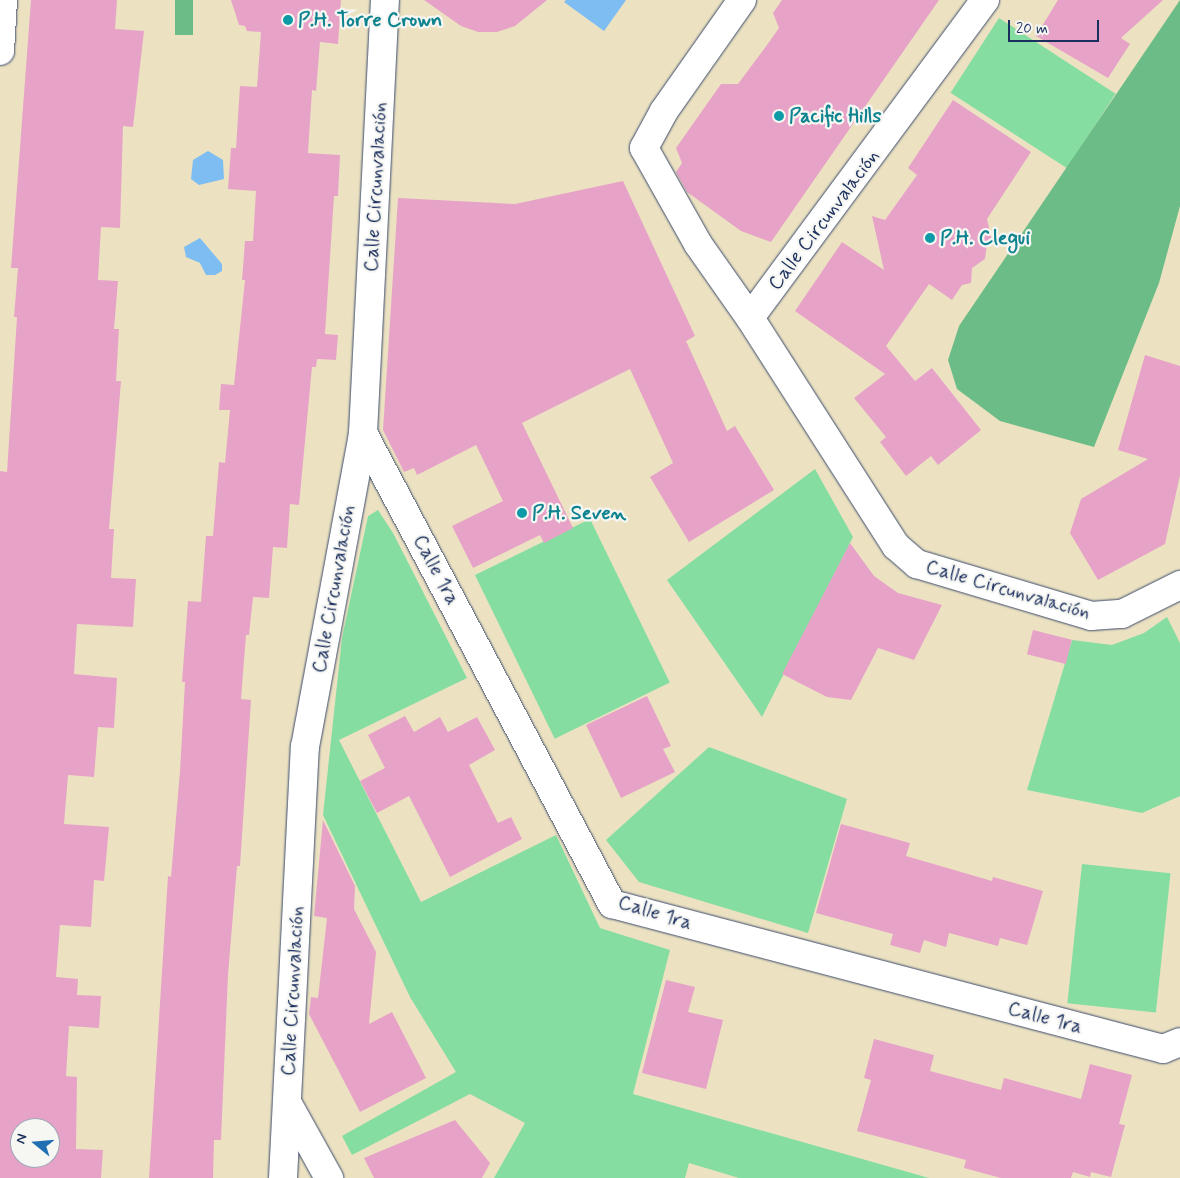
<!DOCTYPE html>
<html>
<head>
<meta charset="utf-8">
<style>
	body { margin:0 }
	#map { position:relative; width:1180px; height:1178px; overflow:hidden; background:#ece2c2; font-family:Mynerve,sans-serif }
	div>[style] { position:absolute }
	.green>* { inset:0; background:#85dda1; transform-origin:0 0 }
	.forest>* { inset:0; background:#6cbc87; transform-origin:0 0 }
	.water>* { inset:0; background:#7ebdf2 }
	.building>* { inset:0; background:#e7a3c7; transform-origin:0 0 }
	.roads { filter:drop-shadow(0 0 1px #3a4a6d) drop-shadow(0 0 1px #3a4a6d) }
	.minor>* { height:28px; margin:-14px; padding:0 14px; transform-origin:14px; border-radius:14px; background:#fff }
	.dots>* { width:14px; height:14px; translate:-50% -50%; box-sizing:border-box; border:2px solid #f6f6f2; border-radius:50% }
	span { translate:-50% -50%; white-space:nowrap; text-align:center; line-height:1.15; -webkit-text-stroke:4.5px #f6f6f2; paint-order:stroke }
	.culture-label { font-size:20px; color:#0d838f; font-weight:700 }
	.left { translate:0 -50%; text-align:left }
	.street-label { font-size:20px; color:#1b2f5e }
	.north { position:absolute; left:10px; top:1118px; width:50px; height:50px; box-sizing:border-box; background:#f6f6f2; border:1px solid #9ea6b7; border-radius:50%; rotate:287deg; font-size:14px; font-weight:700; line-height:20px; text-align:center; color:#1b2f5e }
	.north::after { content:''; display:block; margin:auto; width:18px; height:22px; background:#1f6fb2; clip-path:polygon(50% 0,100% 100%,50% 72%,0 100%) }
	.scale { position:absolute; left:1008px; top:20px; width:91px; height:22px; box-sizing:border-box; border:2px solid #1b2f5e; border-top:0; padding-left:6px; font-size:15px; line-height:18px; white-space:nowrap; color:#1b2f5e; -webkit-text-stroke:4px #f6f6f2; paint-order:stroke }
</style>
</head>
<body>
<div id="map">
	<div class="green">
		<div style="left:999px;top:18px;width:139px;height:89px;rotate:33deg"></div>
		<div style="clip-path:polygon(815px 469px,853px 537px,762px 717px,667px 580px)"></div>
		<div style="clip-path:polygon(378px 510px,393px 533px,467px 678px,339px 740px,421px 902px,556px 835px,600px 928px,670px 950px,633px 1094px,929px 1178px,739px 1178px,689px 1163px,685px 1178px,494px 1178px,525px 1123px,470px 1094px,352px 1155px,342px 1136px,456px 1072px,410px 997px,323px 815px,342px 638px,368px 516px)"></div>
		<div style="left:590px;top:519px;width:182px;height:128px;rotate:64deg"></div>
		<div style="clip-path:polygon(1167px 617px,1180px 643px,1180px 796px,1142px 813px,1027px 790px,1072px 640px,1112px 645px,1144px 633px)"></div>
		<div style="clip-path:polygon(709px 747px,847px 799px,808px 933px,639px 882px,606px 840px)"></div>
		<div style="left:1082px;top:864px;width:89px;height:140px;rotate:6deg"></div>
	</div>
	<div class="forest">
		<div style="left:175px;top:0;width:18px;height:35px"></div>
		<div style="clip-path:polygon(1180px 0,1180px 206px,1159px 283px,1094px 447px,1000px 421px,957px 389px,948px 360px,959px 326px)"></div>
	</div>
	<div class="water">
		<div style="clip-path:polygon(566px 0,626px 0,604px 31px,564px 2px)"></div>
		<div style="clip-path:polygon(208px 151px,223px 160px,224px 179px,199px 185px,191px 179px,193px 160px)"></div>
		<div style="clip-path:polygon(200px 238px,222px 264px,222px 271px,215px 275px,206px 275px,200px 263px,186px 257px,184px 247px)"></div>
	</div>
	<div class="building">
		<div style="clip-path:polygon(evenodd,31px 0,117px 0,115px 29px,144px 31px,133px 127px,123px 126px,120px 228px,101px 227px,98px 280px,118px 281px,114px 329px,119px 329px,116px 381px,121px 381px,109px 529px,114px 529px,111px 578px,136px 579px,133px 627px,77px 624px,74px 674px,117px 678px,114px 728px,98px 727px,94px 777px,68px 775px,64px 824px,109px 827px,104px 881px,94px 880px,91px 927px,60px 925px,56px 977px,78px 979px,77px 995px,101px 996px,99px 1028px,69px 1026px,66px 1076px,77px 1077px,76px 1149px,103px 1150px,101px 1178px,0 1178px,0 471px,7px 472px,17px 317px,14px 317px,18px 268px,11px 268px,31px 0,20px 1128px,50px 1128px,50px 1158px,20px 1158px,20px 1128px)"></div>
		<div style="clip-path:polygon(231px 0,341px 0,338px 44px,320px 42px,316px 91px,312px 90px,308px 153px,340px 155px,338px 196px,334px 196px,325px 334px,338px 335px,336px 360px,317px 359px,316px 367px,312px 367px,299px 505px,290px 504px,287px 548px,273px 547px,269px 598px,253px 597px,249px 635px,246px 635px,241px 699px,251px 700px,240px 866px,237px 866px,228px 975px,221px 1140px,214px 1140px,213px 1178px,149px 1178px,168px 876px,171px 877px,180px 771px,185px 682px,182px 682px,188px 601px,201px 602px,206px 536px,213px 536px,219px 462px,225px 463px,230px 410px,219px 410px,221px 384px,234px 385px,245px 280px,242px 280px,245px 241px,253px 241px,256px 191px,228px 189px,231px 148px,236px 148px,240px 86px,257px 87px,261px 32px,247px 31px,245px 26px,239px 25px)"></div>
		<div style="clip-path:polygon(424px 0,547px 0,515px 26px,497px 32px,478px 32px,461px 26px)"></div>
		<div style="clip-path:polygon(782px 0,939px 0,771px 242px,741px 231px,687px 192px,676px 172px,682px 163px,676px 148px,721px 84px,738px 84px,767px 45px,779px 28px,773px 13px)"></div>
		<div style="clip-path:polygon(1058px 0,1163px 0,1121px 38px,1130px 44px,1108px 78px,1036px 36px)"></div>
		<div style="clip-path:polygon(953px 100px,1031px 152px,987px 219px,992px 241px,987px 243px,985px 259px,972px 268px,971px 283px,962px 285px,952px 300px,929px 284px,886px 346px,915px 381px,932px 368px,981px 430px,938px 465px,931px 456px,906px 476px,880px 442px,886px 437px,854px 398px,885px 374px,795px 311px,842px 242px,884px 270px,872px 216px,885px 220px,917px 175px,908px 168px)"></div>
		<div style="clip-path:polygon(623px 181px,695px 336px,686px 341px,727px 431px,735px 426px,774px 490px,689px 542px,650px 477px,673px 463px,630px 369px,522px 423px,573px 528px,544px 543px,540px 535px,473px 568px,452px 526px,503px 501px,476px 445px,417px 475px,414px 468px,404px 472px,383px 430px,398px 198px,515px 204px)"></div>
		<div style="clip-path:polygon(1145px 355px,1180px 366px,1180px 475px,1165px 544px,1098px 580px,1070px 533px,1081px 499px,1148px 459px,1118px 450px)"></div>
		<div style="clip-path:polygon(850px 543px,874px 576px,898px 593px,942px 605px,914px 660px,878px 648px,851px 700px,827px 697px,782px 674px)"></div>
		<div style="left:1033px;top:630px;width:40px;height:25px;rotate:14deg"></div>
		<div style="clip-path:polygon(647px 696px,671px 746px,663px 749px,675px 772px,621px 798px,586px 725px)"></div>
		<div style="clip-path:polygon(405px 716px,414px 732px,440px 717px,448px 732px,477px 717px,495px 750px,469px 765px,498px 823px,511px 817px,522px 839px,450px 877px,409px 796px,377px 813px,360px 781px,385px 768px,368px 735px)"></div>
		<div style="clip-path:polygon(323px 820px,355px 886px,354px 909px,376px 952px,369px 1024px,392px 1012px,426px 1078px,360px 1112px,309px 1014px,311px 997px,318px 998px,327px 918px,314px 916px)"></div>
		<div style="clip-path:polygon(841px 824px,910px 843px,906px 856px,992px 881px,993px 877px,1043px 891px,1027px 945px,1000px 938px,998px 946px,949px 933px,946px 947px,924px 940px,920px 953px,890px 945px,893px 934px,816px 913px)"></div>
		<div style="clip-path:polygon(666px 980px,695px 987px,688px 1012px,723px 1020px,706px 1089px,642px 1073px)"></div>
		<div style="clip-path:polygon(874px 1039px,934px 1055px,930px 1071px,1001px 1090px,1004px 1078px,1081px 1099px,1090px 1064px,1132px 1075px,1119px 1124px,1125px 1125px,1111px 1177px,1091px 1172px,1090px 1177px,1073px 1172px,1071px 1178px,1001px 1178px,964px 1168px,966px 1160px,857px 1131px,871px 1080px,864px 1078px)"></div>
		<div style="clip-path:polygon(455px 1120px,490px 1163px,482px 1178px,374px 1178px,364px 1158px)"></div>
	</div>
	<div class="roads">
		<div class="minor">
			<div style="left:742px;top:0;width:136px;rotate:125.1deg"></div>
			<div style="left:664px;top:111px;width:42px;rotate:118.4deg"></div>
			<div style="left:644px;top:148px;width:110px;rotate:60.6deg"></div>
			<div style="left:698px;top:244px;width:90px;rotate:54.9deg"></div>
			<div style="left:985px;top:0;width:395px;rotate:126.5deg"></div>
			<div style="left:750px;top:318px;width:271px;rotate:57.4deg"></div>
			<div style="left:896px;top:546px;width:28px;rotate:41deg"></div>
			<div style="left:917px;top:564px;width:182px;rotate:16.6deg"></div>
			<div style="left:1091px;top:616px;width:31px;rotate:-4deg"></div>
			<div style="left:1122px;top:614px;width:65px;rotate:-26.6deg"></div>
			<div style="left:0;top:51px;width:51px;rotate:-86.6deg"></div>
			<div style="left:363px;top:433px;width:533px;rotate:62.14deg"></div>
			<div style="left:612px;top:904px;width:570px;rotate:14.74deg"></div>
			<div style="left:1163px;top:1049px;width:18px;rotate:-22deg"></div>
			<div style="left:288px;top:1104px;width:85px;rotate:61deg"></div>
			<div style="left:283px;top:1178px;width:432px;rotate:-87.1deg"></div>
			<div style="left:305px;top:747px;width:319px;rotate:-79.5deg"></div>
			<div style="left:363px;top:433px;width:434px;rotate:-87.1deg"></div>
		</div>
	</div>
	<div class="dots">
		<div style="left:288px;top:20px;background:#0f9aa8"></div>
		<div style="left:779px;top:116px;background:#0f9aa8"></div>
		<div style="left:930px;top:238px;background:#0f9aa8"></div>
		<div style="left:522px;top:513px;background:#0f9aa8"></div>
	</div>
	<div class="culture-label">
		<span class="left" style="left:298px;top:20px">P.H. Torre Crown</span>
		<span class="left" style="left:789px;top:116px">Pacific Hills</span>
		<span class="left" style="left:940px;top:238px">P.H. Clegui</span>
		<span class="left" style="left:532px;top:513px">P.H. Seven</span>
	</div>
	<div class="street-label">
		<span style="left:376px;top:187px;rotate:-87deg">Calle Circunvalación</span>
		<span style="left:824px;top:220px;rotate:-53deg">Calle Circunvalación</span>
		<span style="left:436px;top:570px;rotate:62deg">Calle 1ra</span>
		<span style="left:334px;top:589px;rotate:-80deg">Calle Circunvalación</span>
		<span style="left:1008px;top:590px;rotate:16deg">Calle Circunvalación</span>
		<span style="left:655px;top:913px;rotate:17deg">Calle 1ra</span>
		<span style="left:293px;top:991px;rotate:-87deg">Calle Circunvalación</span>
		<span style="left:1045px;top:1018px;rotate:15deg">Calle 1ra</span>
	</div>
	<div class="north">N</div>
	<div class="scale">20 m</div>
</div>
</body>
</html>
